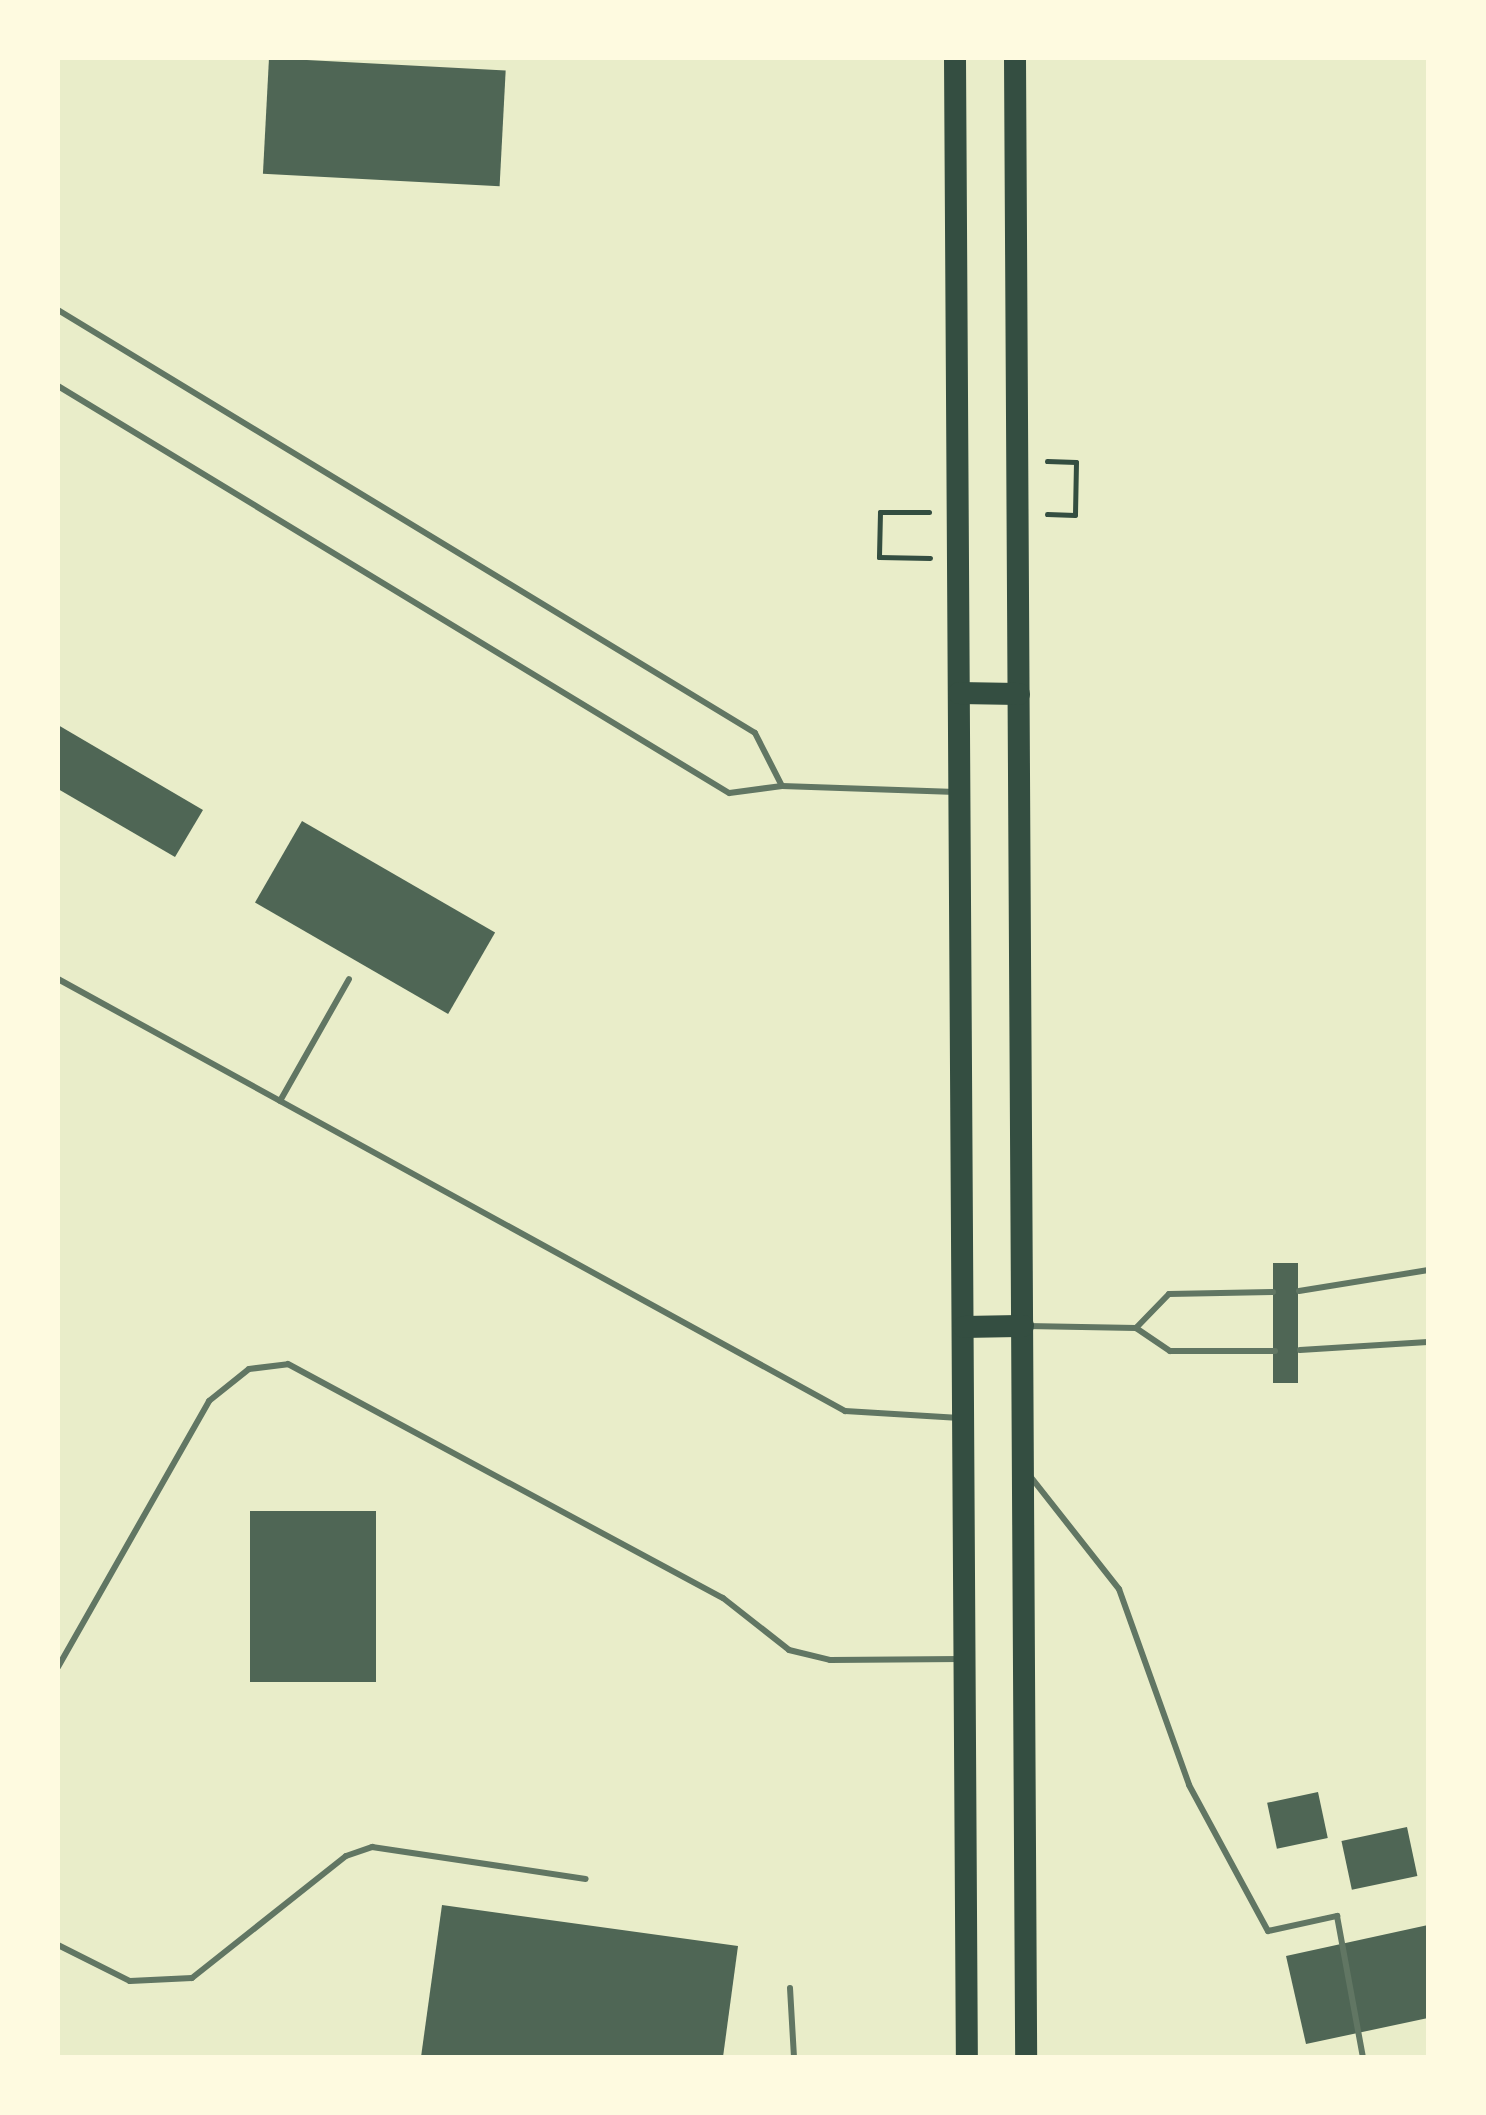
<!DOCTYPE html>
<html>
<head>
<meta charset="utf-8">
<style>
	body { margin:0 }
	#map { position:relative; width:1486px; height:2115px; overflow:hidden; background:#e9edc9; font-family:Roboto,sans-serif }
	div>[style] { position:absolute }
	.building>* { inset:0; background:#4f6655; transform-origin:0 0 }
	.path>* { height:5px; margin:-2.5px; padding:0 2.5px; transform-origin:2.5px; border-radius:2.5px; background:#344e41 }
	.service>* { height:6px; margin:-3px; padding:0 3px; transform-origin:3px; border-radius:3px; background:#617663 }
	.trunk>* { height:22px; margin:-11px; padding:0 11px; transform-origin:11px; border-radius:11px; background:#344e41 }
	span { translate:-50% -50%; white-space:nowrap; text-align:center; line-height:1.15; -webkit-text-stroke:6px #fefae0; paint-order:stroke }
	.frame { position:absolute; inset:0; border:60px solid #fefae0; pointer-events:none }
</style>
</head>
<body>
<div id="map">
	<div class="building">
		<div style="left:269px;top:58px;width:237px;height:116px;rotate:3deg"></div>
		<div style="clip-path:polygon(58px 725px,203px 810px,175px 857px,58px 789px)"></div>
		<div style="left:302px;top:821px;width:223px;height:94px;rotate:30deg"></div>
		<div style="left:1273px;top:1263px;width:25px;height:120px"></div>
		<div style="left:376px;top:1511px;width:171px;height:126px;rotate:90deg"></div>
		<div style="left:1318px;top:1792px;width:47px;height:52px;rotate:78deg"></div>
		<div style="left:1407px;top:1827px;width:50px;height:67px;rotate:78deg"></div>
		<div style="clip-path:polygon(442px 1905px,738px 1946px,723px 2057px,421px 2057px)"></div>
		<div style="clip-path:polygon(1428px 1925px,1428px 2018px,1306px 2044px,1286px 1956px)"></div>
	</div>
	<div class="path">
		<div style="left:1047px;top:461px;width:29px;rotate:2deg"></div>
		<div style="left:1076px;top:462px;width:53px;rotate:91.1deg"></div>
		<div style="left:1075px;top:515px;width:28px;rotate:-178deg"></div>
		<div style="left:929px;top:512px;width:49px;rotate:180deg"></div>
		<div style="left:880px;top:512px;width:45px;rotate:91.3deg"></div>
		<div style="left:879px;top:557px;width:51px;rotate:1.1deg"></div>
	</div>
	<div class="service">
		<div style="left:58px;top:310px;width:815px;rotate:31.25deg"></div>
		<div style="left:755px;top:733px;width:59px;rotate:63deg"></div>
		<div style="left:782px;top:786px;width:53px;rotate:172.5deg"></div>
		<div style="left:729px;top:793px;width:785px;rotate:-148.76deg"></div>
		<div style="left:782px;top:786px;width:174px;rotate:2deg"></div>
		<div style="left:58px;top:979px;width:898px;rotate:28.76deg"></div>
		<div style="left:845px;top:1411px;width:115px;rotate:3.5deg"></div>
		<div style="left:280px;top:1101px;width:140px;rotate:-60.5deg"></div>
		<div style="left:1299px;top:1291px;width:131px;rotate:-9.2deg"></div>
		<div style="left:1027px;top:1326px;width:109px;rotate:1.1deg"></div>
		<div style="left:1136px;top:1328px;width:41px;rotate:34.1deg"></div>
		<div style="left:1170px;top:1351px;width:105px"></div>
		<div style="left:1136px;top:1328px;width:47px;rotate:-45.9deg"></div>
		<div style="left:1169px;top:1294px;width:104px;rotate:-1.1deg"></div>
		<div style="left:1300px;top:1350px;width:128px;rotate:-3.6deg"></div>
		<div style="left:1030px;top:1476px;width:144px;rotate:51.8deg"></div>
		<div style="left:1119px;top:1589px;width:208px;rotate:70.3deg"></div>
		<div style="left:1189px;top:1785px;width:166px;rotate:61.6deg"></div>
		<div style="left:1268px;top:1931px;width:71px;rotate:-12.3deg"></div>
		<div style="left:1337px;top:1916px;width:143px;rotate:79.6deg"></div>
		<div style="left:58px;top:1667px;width:306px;rotate:-60.4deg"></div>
		<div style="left:209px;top:1401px;width:51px;rotate:-38.7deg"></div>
		<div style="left:249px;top:1369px;width:39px;rotate:-7deg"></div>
		<div style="left:288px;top:1364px;width:494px;rotate:28.3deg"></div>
		<div style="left:723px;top:1598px;width:84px;rotate:38.2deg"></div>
		<div style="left:789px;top:1650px;width:42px;rotate:13.7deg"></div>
		<div style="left:830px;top:1660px;width:131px;rotate:-0.4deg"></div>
		<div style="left:58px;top:1945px;width:80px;rotate:26.6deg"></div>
		<div style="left:130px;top:1981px;width:62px;rotate:-2.8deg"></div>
		<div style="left:192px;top:1978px;width:196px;rotate:-38.4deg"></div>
		<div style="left:346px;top:1856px;width:28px;rotate:-19deg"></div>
		<div style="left:372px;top:1847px;width:216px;rotate:8.5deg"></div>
		<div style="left:790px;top:1988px;width:69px;rotate:86.7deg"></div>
	</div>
	<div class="trunk">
		<div style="left:955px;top:58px;width:1999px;rotate:89.66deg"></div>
		<div style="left:1015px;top:58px;width:1999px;rotate:89.68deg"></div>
		<div style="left:959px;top:693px;width:60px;rotate:1deg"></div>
		<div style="left:964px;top:1327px;width:59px;rotate:-1deg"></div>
	</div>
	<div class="frame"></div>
</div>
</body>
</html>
